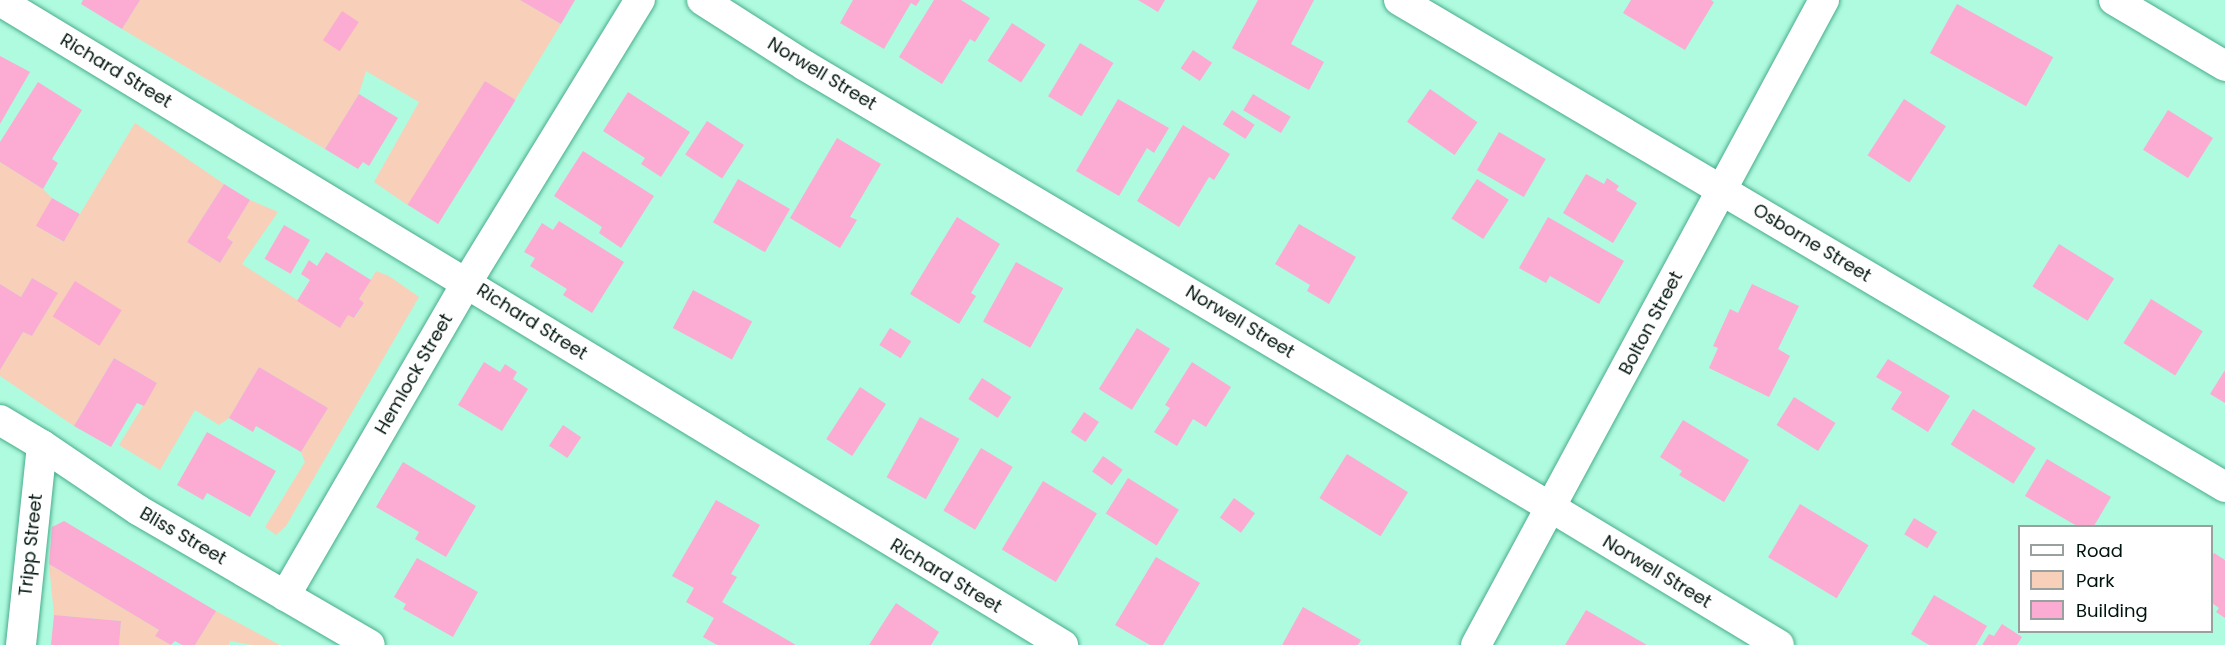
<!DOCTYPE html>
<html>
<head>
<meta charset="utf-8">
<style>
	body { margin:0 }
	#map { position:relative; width:2225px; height:645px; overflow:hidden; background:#affbdf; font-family:Poppins,sans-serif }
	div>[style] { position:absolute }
	.green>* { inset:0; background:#f8cfb9 }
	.building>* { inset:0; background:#fcabd2; transform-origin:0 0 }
	.roads { filter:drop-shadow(0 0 2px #48ac8c) drop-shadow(0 0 2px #48ac8c) }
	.street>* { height:30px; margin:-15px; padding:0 15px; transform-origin:15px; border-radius:15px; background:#fff }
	span { translate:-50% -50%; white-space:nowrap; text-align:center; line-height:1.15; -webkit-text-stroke:4.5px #fff; paint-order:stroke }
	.street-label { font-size:18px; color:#01150e }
	.legend { position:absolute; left:2018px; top:525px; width:195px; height:108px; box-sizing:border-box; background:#fff; border:2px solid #99a19f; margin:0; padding:8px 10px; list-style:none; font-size:18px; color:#01150e }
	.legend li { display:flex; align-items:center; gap:12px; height:30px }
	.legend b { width:30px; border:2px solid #99a19f }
</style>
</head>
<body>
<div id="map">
	<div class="green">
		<div style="clip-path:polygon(140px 0,520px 0,561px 24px,515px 100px,485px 81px,409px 206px,374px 182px,419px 102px,366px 71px,359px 94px,325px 149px,122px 29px)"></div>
		<div style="clip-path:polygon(135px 123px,224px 184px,187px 242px,220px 263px,233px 242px,227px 238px,250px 200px,278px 212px,242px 264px,340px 328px,348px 315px,355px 318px,364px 303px,359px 299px,376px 271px,389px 276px,419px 297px,286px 526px,276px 535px,265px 527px,305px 462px,301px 452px,328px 408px,259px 367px,229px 418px,219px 425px,195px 410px,160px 470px,119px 445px,157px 383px,114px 358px,74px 426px,0 376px,0 370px,23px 332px,32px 336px,58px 293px,32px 278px,21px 297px,0 284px,0 162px,43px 189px,52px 198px,37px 226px,63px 242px)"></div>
		<div style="clip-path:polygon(49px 564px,159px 630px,155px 636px,171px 645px,119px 645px,121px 621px,54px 615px)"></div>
		<div style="clip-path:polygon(216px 611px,280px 645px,251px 645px,230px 641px,229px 645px,195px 645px)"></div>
	</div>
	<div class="building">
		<div style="clip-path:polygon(83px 0,140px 0,122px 29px,81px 4px)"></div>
		<div style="clip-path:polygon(520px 0,575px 0,561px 24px)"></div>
		<div style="clip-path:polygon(853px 0,920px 0,916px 6px,911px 3px,884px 49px,840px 23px)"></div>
		<div style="clip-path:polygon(934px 0,961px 0,990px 18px,975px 42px,970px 39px,942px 84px,899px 57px)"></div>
		<div style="clip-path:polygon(1138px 0,1165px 0,1158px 12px)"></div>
		<div style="clip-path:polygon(1258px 0,1314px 0,1291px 44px,1324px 62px,1309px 90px,1232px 48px)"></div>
		<div style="clip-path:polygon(1631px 0,1711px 0,1714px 2px,1685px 50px,1623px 13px)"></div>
		<div style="left:1957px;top:4px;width:110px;height:56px;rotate:29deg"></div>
		<div style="left:342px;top:11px;width:20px;height:35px;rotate:33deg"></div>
		<div style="left:1012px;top:23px;width:40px;height:45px;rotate:33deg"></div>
		<div style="left:1080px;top:43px;width:39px;height:62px;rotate:31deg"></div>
		<div style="left:1193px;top:50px;width:23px;height:22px;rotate:34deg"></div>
		<div style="clip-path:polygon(0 56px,30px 72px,0 124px)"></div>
		<div style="left:485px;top:81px;width:36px;height:146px;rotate:32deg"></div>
		<div style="clip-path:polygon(38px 82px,82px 110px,52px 159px,58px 163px,43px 189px,0 162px,0 142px)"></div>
		<div style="left:1430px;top:89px;width:58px;height:40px;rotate:35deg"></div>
		<div style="clip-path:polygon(628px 92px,690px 132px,661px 177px,641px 164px,645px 158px,603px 131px)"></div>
		<div style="clip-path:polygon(359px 94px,398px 118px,369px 166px,363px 162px,358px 169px,325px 149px)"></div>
		<div style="left:1253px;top:94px;width:44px;height:19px;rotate:31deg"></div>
		<div style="clip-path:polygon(1118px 99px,1169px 128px,1154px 153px,1147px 148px,1119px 196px,1076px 171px)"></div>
		<div style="left:1904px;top:99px;width:50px;height:67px;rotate:33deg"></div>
		<div style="left:1232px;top:110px;width:27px;height:17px;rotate:33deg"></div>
		<div style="left:2168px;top:110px;width:53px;height:47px;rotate:32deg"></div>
		<div style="left:707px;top:121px;width:44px;height:40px;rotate:33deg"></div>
		<div style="clip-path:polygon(1183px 125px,1230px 154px,1214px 180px,1209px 177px,1179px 227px,1137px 201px)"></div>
		<div style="left:1499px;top:132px;width:54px;height:44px;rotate:30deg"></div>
		<div style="clip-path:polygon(837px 138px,881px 164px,850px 217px,857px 220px,840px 248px,790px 218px)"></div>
		<div style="clip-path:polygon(583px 151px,654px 196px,621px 248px,599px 233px,602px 227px,554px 196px)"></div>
		<div style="clip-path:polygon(1586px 174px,1604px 184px,1607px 178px,1619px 186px,1616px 190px,1637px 203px,1613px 243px,1563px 213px)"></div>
		<div style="left:738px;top:179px;width:60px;height:50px;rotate:30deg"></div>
		<div style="left:1477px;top:179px;width:38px;height:47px;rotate:33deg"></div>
		<div style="clip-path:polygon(224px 184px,250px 200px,227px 238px,233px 242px,220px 263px,187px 242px)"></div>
		<div style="left:52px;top:198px;width:32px;height:32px;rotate:30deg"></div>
		<div style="clip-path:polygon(957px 217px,1000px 244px,971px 293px,976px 296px,959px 324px,910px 294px)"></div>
		<div style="clip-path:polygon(1548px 217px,1624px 261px,1599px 304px,1550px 276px,1546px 283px,1519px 268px)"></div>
		<div style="clip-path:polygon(559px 221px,624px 262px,592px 313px,563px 295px,567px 289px,530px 266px,535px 258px,524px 252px,542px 223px,553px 230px)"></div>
		<div style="clip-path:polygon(1299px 224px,1356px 257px,1329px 304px,1307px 291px,1310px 285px,1275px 264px)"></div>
		<div style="left:284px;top:225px;width:30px;height:39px;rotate:30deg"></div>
		<div style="left:2059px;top:244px;width:65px;height:50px;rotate:32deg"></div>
		<div style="clip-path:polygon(326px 252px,371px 280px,359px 299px,364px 303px,354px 318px,348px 315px,340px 328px,297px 301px,310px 280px,301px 274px,309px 260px,317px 266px)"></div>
		<div style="left:1016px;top:262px;width:54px;height:68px;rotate:29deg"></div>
		<div style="clip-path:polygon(32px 278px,58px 293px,32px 336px,23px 332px,0 370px,0 284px,21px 297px)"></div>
		<div style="left:75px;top:281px;width:55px;height:42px;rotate:32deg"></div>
		<div style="clip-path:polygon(1752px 284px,1799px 306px,1778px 349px,1790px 356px,1769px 397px,1709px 368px,1718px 348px,1713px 346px,1730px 309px,1738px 313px)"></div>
		<div style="left:693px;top:290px;width:67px;height:43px;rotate:28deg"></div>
		<div style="left:2151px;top:299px;width:61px;height:52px;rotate:32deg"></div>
		<div style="left:890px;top:328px;width:25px;height:20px;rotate:32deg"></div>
		<div style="left:1137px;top:328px;width:39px;height:72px;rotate:32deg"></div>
		<div style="clip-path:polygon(114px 358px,157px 383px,144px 406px,137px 403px,111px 447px,74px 426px)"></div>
		<div style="clip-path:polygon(1888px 359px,1950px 396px,1928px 432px,1891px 409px,1902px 392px,1876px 377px)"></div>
		<div style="clip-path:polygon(484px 362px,500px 372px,505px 364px,517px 372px,513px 379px,528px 389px,502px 431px,458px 405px)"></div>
		<div style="clip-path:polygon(1192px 362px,1231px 387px,1206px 427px,1193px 419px,1177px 446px,1154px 432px,1170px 408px,1165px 405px)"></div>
		<div style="clip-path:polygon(259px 367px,328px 408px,301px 452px,256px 426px,253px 432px,229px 418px)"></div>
		<div style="clip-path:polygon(2225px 370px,2225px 403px,2210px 394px)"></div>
		<div style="left:982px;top:378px;width:35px;height:25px;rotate:33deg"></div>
		<div style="left:860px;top:387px;width:31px;height:62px;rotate:33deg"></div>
		<div style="left:1794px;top:397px;width:49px;height:33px;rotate:32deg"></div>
		<div style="left:1973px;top:409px;width:74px;height:42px;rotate:32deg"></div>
		<div style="left:1084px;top:412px;width:18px;height:24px;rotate:34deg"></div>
		<div style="left:920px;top:417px;width:45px;height:69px;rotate:29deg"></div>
		<div style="clip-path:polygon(1683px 420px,1749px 460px,1724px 502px,1679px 475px,1682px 471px,1660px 457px)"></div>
		<div style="left:563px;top:425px;width:22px;height:25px;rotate:34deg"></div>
		<div style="clip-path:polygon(207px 432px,276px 471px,250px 517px,207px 493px,203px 500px,177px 485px)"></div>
		<div style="left:981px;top:448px;width:37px;height:73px;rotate:31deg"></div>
		<div style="left:1347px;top:454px;width:72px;height:52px;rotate:32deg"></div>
		<div style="left:1103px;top:456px;width:24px;height:19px;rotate:35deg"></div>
		<div style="clip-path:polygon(2047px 459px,2111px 497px,2094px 526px,2077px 526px,2025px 496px)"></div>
		<div style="clip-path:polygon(403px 462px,476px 506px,446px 557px,415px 539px,419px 532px,376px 507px)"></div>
		<div style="left:1128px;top:478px;width:60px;height:42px;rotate:32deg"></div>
		<div style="left:1043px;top:481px;width:63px;height:80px;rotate:31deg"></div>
		<div style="left:1234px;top:498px;width:26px;height:24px;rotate:36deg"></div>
		<div style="clip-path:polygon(716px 500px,760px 525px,731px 574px,737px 577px,722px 602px,796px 645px,717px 645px,703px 637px,714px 618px,686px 602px,694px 588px,672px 576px)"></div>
		<div style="left:1800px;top:504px;width:80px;height:62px;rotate:31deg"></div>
		<div style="left:1914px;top:518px;width:27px;height:19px;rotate:31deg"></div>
		<div style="clip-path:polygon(64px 521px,216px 611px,195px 645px,182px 645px,175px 641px,171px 645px,155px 636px,159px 630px,49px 564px,52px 527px)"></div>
		<div style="clip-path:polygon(2214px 553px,2225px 560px,2225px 618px,2216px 612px,2219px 608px,2212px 603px,2212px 556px)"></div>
		<div style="clip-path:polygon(1156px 557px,1200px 583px,1163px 645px,1150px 645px,1115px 625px)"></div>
		<div style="clip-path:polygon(417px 558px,478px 592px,453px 637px,403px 609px,406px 604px,394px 597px)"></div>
		<div style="clip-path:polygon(1934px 595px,1987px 626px,1976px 645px,1929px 645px,1911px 634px)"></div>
		<div style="clip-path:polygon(896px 603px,939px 632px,931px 645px,869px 645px)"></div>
		<div style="clip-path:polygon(1303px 607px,1361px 640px,1358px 645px,1282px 645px)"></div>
		<div style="clip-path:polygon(1586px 610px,1647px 645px,1565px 645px)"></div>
		<div style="clip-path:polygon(54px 615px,121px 621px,119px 645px,51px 645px)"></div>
		<div style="clip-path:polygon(2002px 624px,2022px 637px,2017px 645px,1982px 645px,1989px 634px,1994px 636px)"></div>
	</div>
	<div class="roads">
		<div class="street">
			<div style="left:702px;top:0;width:121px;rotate:32.5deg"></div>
			<div style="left:804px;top:65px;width:869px;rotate:30.64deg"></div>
			<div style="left:1552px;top:508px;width:265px;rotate:31.1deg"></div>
			<div style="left:1399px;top:0;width:959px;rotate:30.52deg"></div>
			<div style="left:2114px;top:0;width:129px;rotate:30.7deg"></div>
			<div style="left:0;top:1px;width:1243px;rotate:31.21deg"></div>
			<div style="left:0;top:420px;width:49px;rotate:30.8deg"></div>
			<div style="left:42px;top:445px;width:116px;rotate:34.1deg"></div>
			<div style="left:138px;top:510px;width:268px;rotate:30.2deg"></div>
			<div style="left:285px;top:596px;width:363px;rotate:-59.9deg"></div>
			<div style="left:467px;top:282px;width:331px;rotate:-58.5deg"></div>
			<div style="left:21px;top:645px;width:201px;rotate:-84deg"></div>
			<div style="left:1476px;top:645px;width:733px;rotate:-61.65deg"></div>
		</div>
	</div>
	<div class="street-label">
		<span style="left:116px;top:71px;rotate:31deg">Richard Street</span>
		<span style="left:822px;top:74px;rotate:31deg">Norwell Street</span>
		<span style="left:1812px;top:243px;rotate:31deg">Osborne Street</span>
		<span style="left:532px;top:322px;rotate:32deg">Richard Street</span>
		<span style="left:1240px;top:322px;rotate:31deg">Norwell Street</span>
		<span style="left:1651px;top:323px;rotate:-62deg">Bolton Street</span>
		<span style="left:414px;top:374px;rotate:-60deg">Hemlock Street</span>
		<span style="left:183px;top:536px;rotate:30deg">Bliss Street</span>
		<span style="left:31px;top:545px;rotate:-84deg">Tripp Street</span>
		<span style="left:1657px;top:572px;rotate:31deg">Norwell Street</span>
		<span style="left:946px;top:576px;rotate:31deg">Richard Street</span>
	</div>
	<ul class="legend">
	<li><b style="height:8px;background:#fff"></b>Road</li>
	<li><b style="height:16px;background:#f8cfb9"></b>Park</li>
	<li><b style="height:16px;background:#fcabd2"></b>Building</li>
	</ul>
</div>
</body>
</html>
